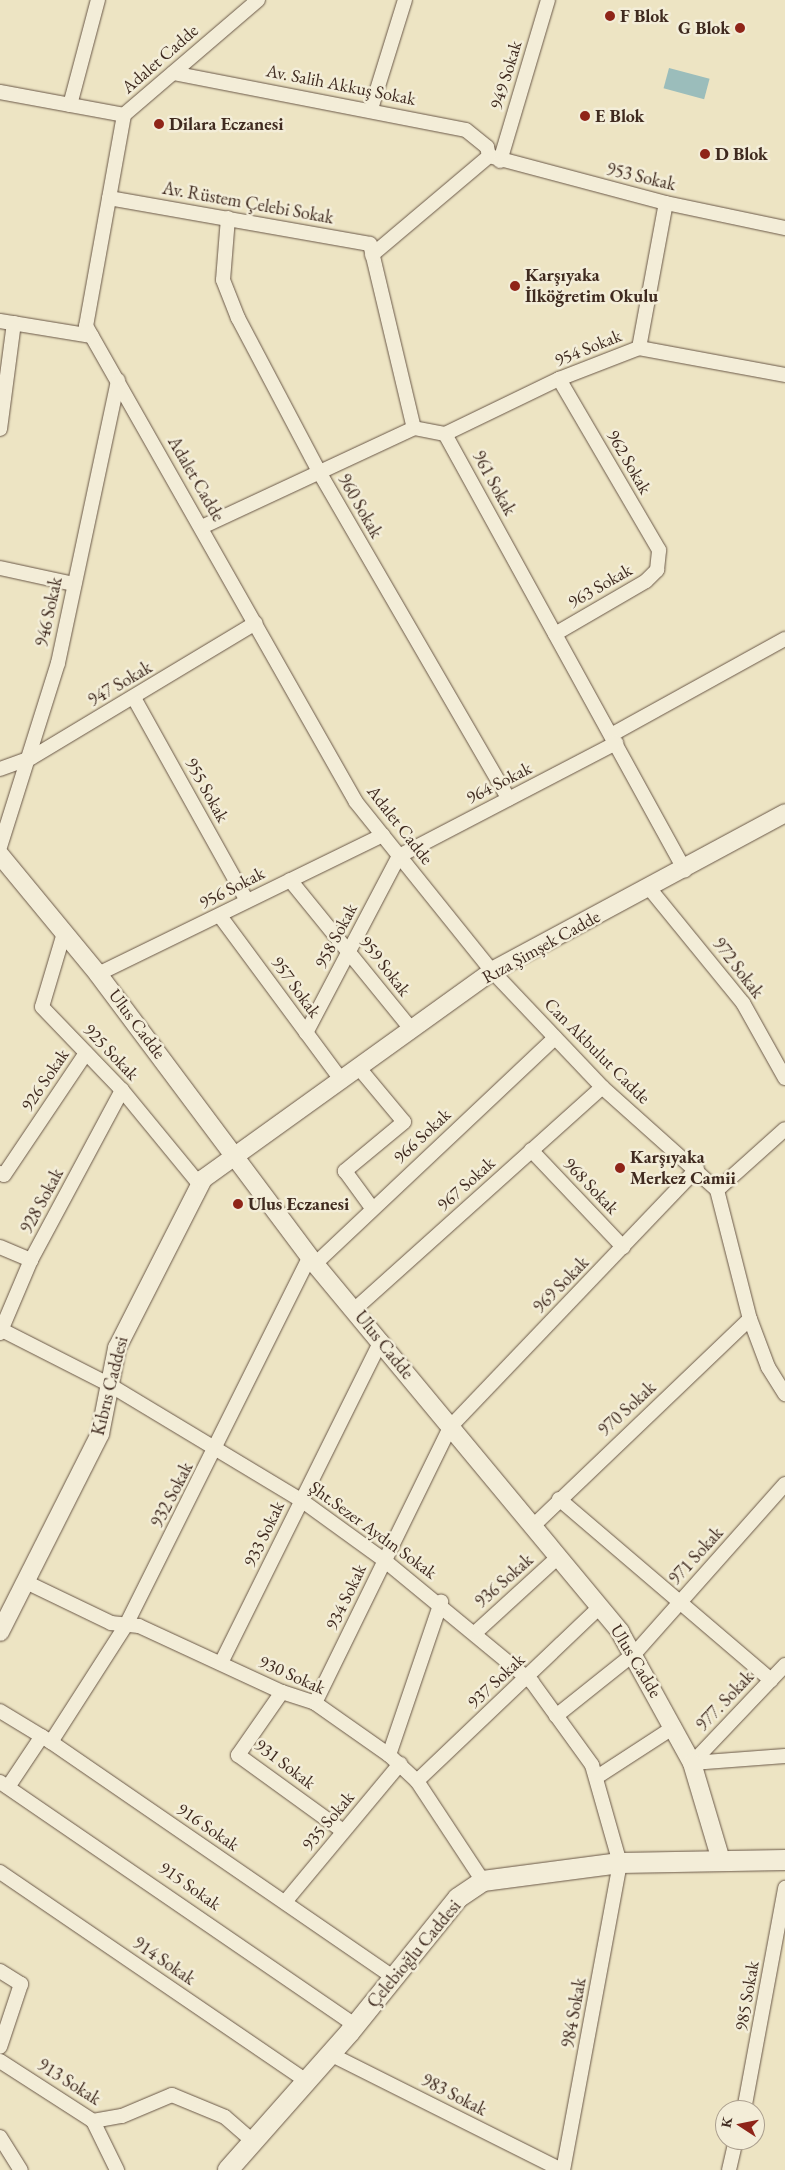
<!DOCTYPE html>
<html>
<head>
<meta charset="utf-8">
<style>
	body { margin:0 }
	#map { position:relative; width:785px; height:2170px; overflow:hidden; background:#ede4c3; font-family:"EB Garamond",serif }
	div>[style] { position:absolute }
	.water>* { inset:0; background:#9bbdbb; transform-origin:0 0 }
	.roads { filter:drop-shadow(0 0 1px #6a5848) drop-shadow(0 0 1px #6a5848) }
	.minor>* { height:14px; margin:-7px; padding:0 7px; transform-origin:7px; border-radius:7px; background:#f3edd8 }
	.tertiary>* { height:18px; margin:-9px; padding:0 9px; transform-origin:9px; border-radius:9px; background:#f3edd8 }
	.secondary>* { height:20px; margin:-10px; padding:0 10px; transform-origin:10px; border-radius:10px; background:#f3edd8 }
	.dots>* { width:14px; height:14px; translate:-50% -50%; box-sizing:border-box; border:2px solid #f3edd8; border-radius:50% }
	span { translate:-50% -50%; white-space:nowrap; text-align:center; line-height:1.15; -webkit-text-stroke:5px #f3edd8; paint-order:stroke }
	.poi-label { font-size:18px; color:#3f2a1f; font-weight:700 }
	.left { translate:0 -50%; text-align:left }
	.right { translate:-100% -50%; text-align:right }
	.street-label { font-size:18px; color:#3f2a1f }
	.north { position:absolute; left:715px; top:2100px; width:50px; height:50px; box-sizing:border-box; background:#f3edd8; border:1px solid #ab9f8e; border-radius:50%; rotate:281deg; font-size:14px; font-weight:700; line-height:20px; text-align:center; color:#3f2a1f }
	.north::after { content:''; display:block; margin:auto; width:18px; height:22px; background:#8f2418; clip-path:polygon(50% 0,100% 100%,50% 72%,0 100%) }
</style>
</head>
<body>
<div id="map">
	<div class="water">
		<div style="left:669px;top:68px;width:42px;height:21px;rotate:15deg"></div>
	</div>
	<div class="roads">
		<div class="minor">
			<div style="left:258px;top:0;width:177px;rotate:139.4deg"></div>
			<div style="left:124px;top:115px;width:214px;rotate:100.2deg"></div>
			<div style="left:86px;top:326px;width:547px;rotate:60.44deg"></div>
			<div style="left:356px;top:802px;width:217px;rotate:51.2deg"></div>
			<div style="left:492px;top:971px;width:160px;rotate:46.5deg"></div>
			<div style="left:602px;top:1087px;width:154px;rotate:41.8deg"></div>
			<div style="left:717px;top:1190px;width:133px;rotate:75.7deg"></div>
			<div style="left:750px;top:1319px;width:51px;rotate:69.4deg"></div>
			<div style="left:768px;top:1367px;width:32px;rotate:58deg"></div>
			<div style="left:173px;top:73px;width:298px;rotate:11deg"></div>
			<div style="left:466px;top:130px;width:27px;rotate:39deg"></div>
			<div style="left:487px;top:147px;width:9px;rotate:77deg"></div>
			<div style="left:0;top:92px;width:126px;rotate:10.5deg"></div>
			<div style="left:70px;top:105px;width:109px;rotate:-75.1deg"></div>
			<div style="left:371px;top:109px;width:114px;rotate:-72.7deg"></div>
			<div style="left:489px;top:156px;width:183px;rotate:14.9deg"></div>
			<div style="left:666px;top:203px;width:122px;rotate:11.9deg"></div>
			<div style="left:500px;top:161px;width:168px;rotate:-73.4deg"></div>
			<div style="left:109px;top:198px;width:265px;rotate:10deg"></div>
			<div style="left:370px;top:244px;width:189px;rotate:76.6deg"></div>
			<div style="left:228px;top:218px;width:62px;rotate:94.6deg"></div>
			<div style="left:223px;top:280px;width:41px;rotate:68.5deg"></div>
			<div style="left:238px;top:318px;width:172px;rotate:62.2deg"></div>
			<div style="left:318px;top:470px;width:380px;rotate:59.9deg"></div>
			<div style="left:372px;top:255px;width:153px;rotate:-40.2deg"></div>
			<div style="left:0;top:321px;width:93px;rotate:9.3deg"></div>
			<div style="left:639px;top:348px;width:147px;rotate:-79.5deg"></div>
			<div style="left:414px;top:428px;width:32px;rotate:11deg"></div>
			<div style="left:445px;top:434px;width:498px;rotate:61.2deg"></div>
			<div style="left:0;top:429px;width:107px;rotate:-82.5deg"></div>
			<div style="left:445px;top:434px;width:127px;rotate:-25.8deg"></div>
			<div style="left:559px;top:379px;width:86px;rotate:-21.2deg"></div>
			<div style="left:639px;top:348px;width:148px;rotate:10.5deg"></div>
			<div style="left:202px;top:527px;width:234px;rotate:-25deg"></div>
			<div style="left:0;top:568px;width:76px;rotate:12.2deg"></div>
			<div style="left:555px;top:634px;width:105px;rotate:-30.2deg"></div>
			<div style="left:646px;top:581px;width:16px;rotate:-45deg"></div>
			<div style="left:657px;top:570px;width:20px;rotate:-84deg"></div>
			<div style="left:659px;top:550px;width:198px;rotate:-120.3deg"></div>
			<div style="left:134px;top:698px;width:232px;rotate:60.9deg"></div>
			<div style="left:611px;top:735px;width:199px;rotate:-28.9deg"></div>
			<div style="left:0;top:769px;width:33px;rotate:-20deg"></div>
			<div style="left:31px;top:758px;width:262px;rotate:-31deg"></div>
			<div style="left:0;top:847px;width:193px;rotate:-72.5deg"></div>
			<div style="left:58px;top:663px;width:289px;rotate:-78deg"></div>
			<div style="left:290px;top:880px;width:193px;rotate:50.9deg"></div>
			<div style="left:650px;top:889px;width:147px;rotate:50.8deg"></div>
			<div style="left:743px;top:1003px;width:86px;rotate:60.8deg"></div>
			<div style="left:220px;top:916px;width:205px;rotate:53.5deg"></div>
			<div style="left:64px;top:933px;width:77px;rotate:106.6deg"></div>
			<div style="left:42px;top:1007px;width:115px;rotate:46.1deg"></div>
			<div style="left:122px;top:1090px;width:123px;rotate:50.6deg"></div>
			<div style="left:98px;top:974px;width:317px;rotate:-26deg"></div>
			<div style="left:306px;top:1033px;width:200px;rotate:-62.3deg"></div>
			<div style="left:399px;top:856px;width:245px;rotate:-27.5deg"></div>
			<div style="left:359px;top:1068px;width:70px;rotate:50.2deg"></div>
			<div style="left:404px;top:1122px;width:77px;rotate:140.3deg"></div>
			<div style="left:345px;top:1171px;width:46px;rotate:53.9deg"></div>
			<div style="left:531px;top:1150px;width:134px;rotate:46.5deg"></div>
			<div style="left:0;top:1173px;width:4px;rotate:27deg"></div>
			<div style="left:4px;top:1175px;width:147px;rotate:-56.1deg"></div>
			<div style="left:717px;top:1190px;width:91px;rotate:-41.9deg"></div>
			<div style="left:0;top:1247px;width:34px;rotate:23deg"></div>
			<div style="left:315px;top:1264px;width:330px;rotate:-43.3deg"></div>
			<div style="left:355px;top:1309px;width:332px;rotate:-41.9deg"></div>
			<div style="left:0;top:1329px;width:123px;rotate:27deg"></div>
			<div style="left:110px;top:1385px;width:223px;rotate:31.1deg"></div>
			<div style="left:301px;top:1500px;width:102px;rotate:35.9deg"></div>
			<div style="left:384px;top:1560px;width:192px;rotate:39.5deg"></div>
			<div style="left:532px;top:1682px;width:102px;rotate:54.1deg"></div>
			<div style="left:592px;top:1765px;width:102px;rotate:74.1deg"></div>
			<div style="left:620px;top:1863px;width:312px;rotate:100.5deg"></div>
			<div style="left:0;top:1333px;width:79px;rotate:-67deg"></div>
			<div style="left:31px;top:1260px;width:193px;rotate:-61.8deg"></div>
			<div style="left:559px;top:1499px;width:279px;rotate:40.5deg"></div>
			<div style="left:532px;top:1527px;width:301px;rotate:-43.7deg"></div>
			<div style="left:28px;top:1583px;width:92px;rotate:25.7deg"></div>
			<div style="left:111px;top:1623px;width:28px;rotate:6deg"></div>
			<div style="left:139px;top:1626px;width:157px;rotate:24.8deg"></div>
			<div style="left:282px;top:1692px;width:35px;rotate:18deg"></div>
			<div style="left:315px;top:1703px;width:90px;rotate:35.1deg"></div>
			<div style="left:389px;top:1755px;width:38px;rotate:43deg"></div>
			<div style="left:417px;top:1781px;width:120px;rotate:56.6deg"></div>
			<div style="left:476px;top:1632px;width:110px;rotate:-42.4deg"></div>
			<div style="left:221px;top:1663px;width:360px;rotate:-63.6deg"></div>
			<div style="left:282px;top:1692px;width:77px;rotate:124.9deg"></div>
			<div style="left:238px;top:1755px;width:130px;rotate:35.9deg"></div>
			<div style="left:315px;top:1703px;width:309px;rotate:-63.9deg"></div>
			<div style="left:451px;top:1426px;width:356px;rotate:-46.3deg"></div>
			<div style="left:0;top:1711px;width:60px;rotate:31.3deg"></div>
			<div style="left:51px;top:1742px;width:415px;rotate:34.5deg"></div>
			<div style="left:556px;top:1716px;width:101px;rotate:-38.6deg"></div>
			<div style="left:635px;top:1653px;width:226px;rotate:-48.4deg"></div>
			<div style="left:51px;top:1742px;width:139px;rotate:-57.3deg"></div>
			<div style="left:126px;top:1625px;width:412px;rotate:-63.5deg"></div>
			<div style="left:389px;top:1755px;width:162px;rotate:-71.2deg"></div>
			<div style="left:692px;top:1763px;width:135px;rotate:-46.5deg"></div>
			<div style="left:692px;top:1763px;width:93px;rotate:-4.3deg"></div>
			<div style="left:597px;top:1777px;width:92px;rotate:-33deg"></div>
			<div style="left:417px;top:1781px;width:253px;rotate:-43.6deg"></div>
			<div style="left:0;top:1782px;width:430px;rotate:34.4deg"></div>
			<div style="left:8px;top:1787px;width:61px;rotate:-56.3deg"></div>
			<div style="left:0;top:1872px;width:371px;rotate:34.3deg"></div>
			<div style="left:285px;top:1902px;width:180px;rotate:-50.2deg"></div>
			<div style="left:0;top:1971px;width:25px;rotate:32deg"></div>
			<div style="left:21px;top:1984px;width:66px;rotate:108.4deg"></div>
			<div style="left:330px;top:2054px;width:259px;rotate:26.6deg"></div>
			<div style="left:0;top:2061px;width:111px;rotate:32.8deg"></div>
			<div style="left:93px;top:2121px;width:29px;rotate:-10deg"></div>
			<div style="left:122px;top:2116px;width:54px;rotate:-22.8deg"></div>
			<div style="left:172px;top:2095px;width:57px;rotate:22.5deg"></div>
			<div style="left:225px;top:2117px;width:37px;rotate:41deg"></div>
			<div style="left:744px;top:2110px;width:226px;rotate:-79.5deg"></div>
			<div style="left:93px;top:2121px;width:55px;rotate:63.9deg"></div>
			<div style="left:0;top:2137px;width:39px;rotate:58deg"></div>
			<div style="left:729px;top:2170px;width:31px;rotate:-77deg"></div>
		</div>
		<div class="tertiary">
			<div style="left:0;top:855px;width:154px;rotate:50.5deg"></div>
			<div style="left:98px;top:974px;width:362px;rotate:53.2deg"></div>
			<div style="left:315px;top:1264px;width:478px;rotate:50.3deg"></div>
			<div style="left:620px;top:1632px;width:149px;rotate:61.2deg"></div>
			<div style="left:692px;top:1763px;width:101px;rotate:73.4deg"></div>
			<div style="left:0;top:1632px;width:222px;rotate:-63.2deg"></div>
			<div style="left:100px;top:1434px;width:88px;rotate:-78.8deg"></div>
			<div style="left:117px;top:1348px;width:190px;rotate:-63deg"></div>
			<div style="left:203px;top:1179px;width:356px;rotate:-35.7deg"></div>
			<div style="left:492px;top:971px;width:333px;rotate:-28.3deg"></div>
		</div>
		<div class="secondary">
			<div style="left:228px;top:2170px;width:184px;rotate:-48.5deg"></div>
			<div style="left:350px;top:2032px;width:172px;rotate:-51.1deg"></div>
			<div style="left:458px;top:1898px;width:30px;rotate:-34deg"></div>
			<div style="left:483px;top:1881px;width:138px;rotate:-7.5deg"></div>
			<div style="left:620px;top:1863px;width:165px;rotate:-1deg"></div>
		</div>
	</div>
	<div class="dots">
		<div style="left:610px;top:16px;background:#8f2418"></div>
		<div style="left:740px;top:28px;background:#8f2418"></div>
		<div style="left:585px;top:116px;background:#8f2418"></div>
		<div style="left:159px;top:124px;background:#8f2418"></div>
		<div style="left:705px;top:154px;background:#8f2418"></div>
		<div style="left:515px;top:286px;background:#8f2418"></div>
		<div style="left:620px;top:1168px;background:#8f2418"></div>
		<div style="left:238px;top:1204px;background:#8f2418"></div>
	</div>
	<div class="poi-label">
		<span class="left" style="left:620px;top:16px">F Blok</span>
		<span class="right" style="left:730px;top:28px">G Blok</span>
		<span class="left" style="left:595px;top:116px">E Blok</span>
		<span class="left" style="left:169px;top:124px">Dilara Eczanesi</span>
		<span class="left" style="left:715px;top:154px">D Blok</span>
		<span class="left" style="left:525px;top:286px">Karşıyaka<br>İlköğretim Okulu</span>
		<span class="left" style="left:630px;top:1168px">Karşıyaka<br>Merkez Camii</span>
		<span class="left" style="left:248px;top:1204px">Ulus Eczanesi</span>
	</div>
	<div class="street-label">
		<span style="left:160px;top:59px;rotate:-41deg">Adalet Cadde</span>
		<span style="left:506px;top:75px;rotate:-73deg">949 Sokak</span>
		<span style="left:341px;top:85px;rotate:11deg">Av. Salih Akkuş Sokak</span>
		<span style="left:641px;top:177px;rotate:13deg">953 Sokak</span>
		<span style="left:248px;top:203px;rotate:10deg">Av. Rüstem Çelebi Sokak</span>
		<span style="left:588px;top:348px;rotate:-22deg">954 Sokak</span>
		<span style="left:629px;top:462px;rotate:60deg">962 Sokak</span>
		<span style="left:196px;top:479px;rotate:60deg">Adalet Cadde</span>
		<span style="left:494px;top:483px;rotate:61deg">961 Sokak</span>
		<span style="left:360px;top:506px;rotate:60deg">960 Sokak</span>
		<span style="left:600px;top:586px;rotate:-30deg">963 Sokak</span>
		<span style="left:49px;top:612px;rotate:-78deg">946 Sokak</span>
		<span style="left:120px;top:684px;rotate:-31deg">947 Sokak</span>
		<span style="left:499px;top:783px;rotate:-27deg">964 Sokak</span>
		<span style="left:207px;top:790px;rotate:61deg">955 Sokak</span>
		<span style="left:400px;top:825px;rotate:52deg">Adalet Cadde</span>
		<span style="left:232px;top:888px;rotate:-27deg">956 Sokak</span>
		<span style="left:336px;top:936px;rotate:-62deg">958 Sokak</span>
		<span style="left:541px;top:947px;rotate:-29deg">Rıza Şimşek Cadde</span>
		<span style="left:385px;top:966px;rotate:52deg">959 Sokak</span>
		<span style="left:738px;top:968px;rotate:52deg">972 Sokak</span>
		<span style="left:296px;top:987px;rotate:54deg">957 Sokak</span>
		<span style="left:137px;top:1024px;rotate:53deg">Ulus Cadde</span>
		<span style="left:597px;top:1051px;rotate:45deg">Can Akbulut Cadde</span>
		<span style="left:111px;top:1052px;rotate:46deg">925 Sokak</span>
		<span style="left:45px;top:1080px;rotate:-56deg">926 Sokak</span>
		<span style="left:422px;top:1136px;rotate:-43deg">966 Sokak</span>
		<span style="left:466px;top:1184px;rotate:-42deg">967 Sokak</span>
		<span style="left:591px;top:1186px;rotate:46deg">968 Sokak</span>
		<span style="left:42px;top:1201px;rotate:-62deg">928 Sokak</span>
		<span style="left:561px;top:1285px;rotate:-46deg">969 Sokak</span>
		<span style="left:384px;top:1345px;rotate:51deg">Ulus Cadde</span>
		<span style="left:110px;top:1386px;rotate:-76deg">Kıbrıs Caddesi</span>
		<span style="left:627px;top:1409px;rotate:-43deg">970 Sokak</span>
		<span style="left:172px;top:1495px;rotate:-63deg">932 Sokak</span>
		<span style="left:373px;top:1530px;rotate:36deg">Şht.Sezer Aydın Sokak</span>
		<span style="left:264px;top:1534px;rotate:-64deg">933 Sokak</span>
		<span style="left:696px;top:1556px;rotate:-48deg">971 Sokak</span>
		<span style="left:504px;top:1581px;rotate:-42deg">936 Sokak</span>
		<span style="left:346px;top:1597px;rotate:-64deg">934 Sokak</span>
		<span style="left:636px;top:1661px;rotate:59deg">Ulus Cadde</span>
		<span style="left:292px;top:1675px;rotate:24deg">930 Sokak</span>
		<span style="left:496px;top:1681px;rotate:-43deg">937 Sokak</span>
		<span style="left:725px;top:1701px;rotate:-47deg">977. Sokak</span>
		<span style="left:285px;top:1764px;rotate:37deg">931 Sokak</span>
		<span style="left:328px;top:1821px;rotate:-50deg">935 Sokak</span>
		<span style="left:208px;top:1827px;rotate:34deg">916 Sokak</span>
		<span style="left:190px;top:1886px;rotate:35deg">915 Sokak</span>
		<span style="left:414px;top:1954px;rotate:-50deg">Çelebioğlu Caddesi</span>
		<span style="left:164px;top:1961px;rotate:34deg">914 Sokak</span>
		<span style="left:747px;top:1996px;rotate:-80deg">985 Sokak</span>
		<span style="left:574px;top:2013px;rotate:-80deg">984 Sokak</span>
		<span style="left:69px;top:2082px;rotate:32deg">913 Sokak</span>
		<span style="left:454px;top:2095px;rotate:27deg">983 Sokak</span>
	</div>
	<div class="north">K</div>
</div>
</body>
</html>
